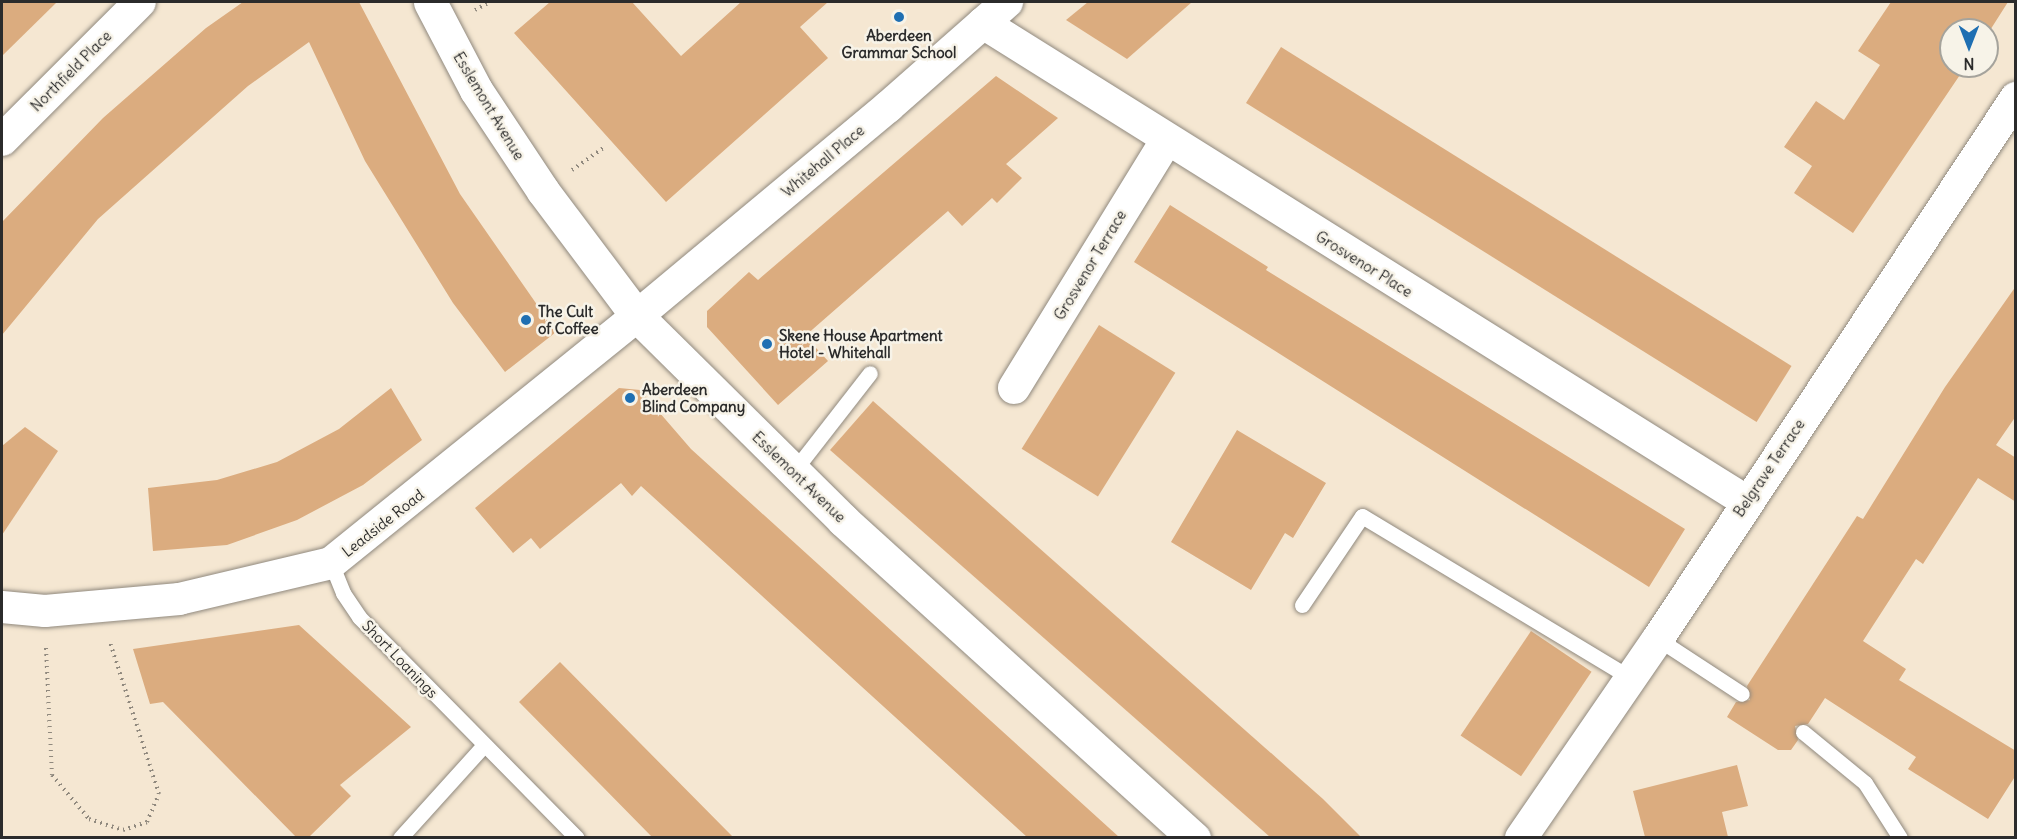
<!DOCTYPE html>
<html>
<head>
<meta charset="utf-8">
<style>
	body { margin:0 }
	#map { position:relative; width:2017px; height:839px; overflow:hidden; background:#f5e7d2; font-family:Delius,sans-serif }
	div>[style] { position:absolute }
	.building>* { inset:0; background:#dbac7f; transform-origin:0 0 }
	.path>* { height:4px; margin-top:-2px; transform-origin:0; background:repeating-linear-gradient(90deg,#90897e 0 1.5px,transparent 0 6px) }
	.roads { filter:drop-shadow(0 0 2px #90897e) drop-shadow(0 0 2px #90897e) }
	.lane>* { height:15px; margin:-7.5px; padding:0 7.5px; transform-origin:7.5px; border-radius:7.5px; background:#fff }
	.street>* { height:32px; margin:-16px; padding:0 16px; transform-origin:16px; border-radius:16px; background:#fff }
	.secondary>* { height:33px; margin:-16.5px; padding:0 16.5px; transform-origin:16.5px; border-radius:16.5px; background:#fff }
	.dots>* { width:16px; height:16px; translate:-50% -50%; box-sizing:border-box; border:3px solid #f7f3e8; border-radius:50% }
	span { translate:-50% -50%; white-space:nowrap; text-align:center; line-height:1.15; -webkit-text-stroke:5px #f7f3e8; paint-order:stroke }
	.poi-label { font-size:15px; color:#2b2b2b; font-weight:700 }
	.left { translate:0 -50%; text-align:left }
	.street-label { font-size:15px; color:#2b2b2b }
	.frame { position:absolute; inset:0; border:3px solid #2b2b2b; pointer-events:none }
	.north { position:absolute; left:1939px; top:18px; width:60px; height:60px; box-sizing:border-box; background:#f7f3e8; border:2px solid #a5a39c; border-radius:50%; rotate:180deg; font-size:16px; font-weight:700; line-height:24px; text-align:center; color:#2b2b2b }
	.north::after { content:''; display:block; margin:auto; width:21px; height:27px; background:#1f6fb2; clip-path:polygon(50% 0,100% 100%,50% 72%,0 100%) }
</style>
</head>
<body>
<div id="map">
	<div class="building">
		<div style="clip-path:polygon(2px 2px,57px 2px,2px 56px)"></div>
		<div style="clip-path:polygon(243px 2px,359px 2px,460px 194px,556px 332px,505px 372px,453px 303px,365px 161px,309px 42px,248px 86px,98px 219px,2px 335px,2px 222px,103px 118px,206px 28px)"></div>
		<div style="clip-path:polygon(550px 2px,632px 2px,681px 56px,741px 2px,828px 2px,800px 27px,828px 58px,666px 202px,514px 33px)"></div>
		<div style="clip-path:polygon(1088px 2px,1192px 2px,1127px 59px,1066px 20px)"></div>
		<div style="clip-path:polygon(1891px 2px,2008px 2px,1987px 35px,1987px 30px,1951px 30px,1951px 66px,1966px 66px,1853px 233px,1794px 193px,1812px 166px,1784px 147px,1816px 101px,1844px 120px,1880px 65px,1858px 51px)"></div>
		<div style="left:1281px;top:47px;width:602px;height:66px;rotate:32deg"></div>
		<div style="clip-path:polygon(996px 76px,1058px 118px,1006px 164px,1022px 178px,997px 203px,992px 198px,962px 226px,948px 211px,805px 336px,828px 361px,778px 405px,707px 327px,707px 311px,749px 272px,758px 280px)"></div>
		<div style="clip-path:polygon(1170px 205px,1268px 267px,1266px 270px,1685px 529px,1649px 587px,1134px 262px)"></div>
		<div style="clip-path:polygon(2016px 286px,2016px 416px,1996px 445px,2016px 458px,2016px 502px,1978px 478px,1923px 564px,1916px 559px,1863px 641px,1906px 669px,1899px 680px,2016px 751px,2016px 775px,1988px 819px,1908px 769px,1916px 757px,1825px 698px,1808px 724px,1795px 726px,1798px 740px,1791px 750px,1778px 750px,1727px 717px,1736px 702px,1750px 700px,1747px 686px,1857px 516px,1863px 519px,1945px 387px)"></div>
		<div style="left:1099px;top:325px;width:90px;height:146px;rotate:32deg"></div>
		<div style="clip-path:polygon(391px 388px,422px 440px,363px 485px,297px 520px,227px 545px,153px 551px,148px 488px,217px 480px,277px 462px,339px 429px)"></div>
		<div style="clip-path:polygon(619px 388px,640px 390px,691px 449px,1119px 837px,1027px 837px,641px 486px,632px 496px,621px 483px,540px 549px,531px 538px,513px 553px,475px 508px)"></div>
		<div style="clip-path:polygon(873px 401px,1323px 799px,1361px 837px,1270px 837px,830px 450px)"></div>
		<div style="clip-path:polygon(25px 427px,58px 451px,2px 535px,2px 446px)"></div>
		<div style="clip-path:polygon(1237px 430px,1326px 483px,1293px 538px,1285px 533px,1251px 590px,1171px 542px)"></div>
		<div style="clip-path:polygon(299px 625px,411px 727px,340px 785px,351px 796px,309px 837px,296px 837px,163px 702px,150px 704px,133px 649px)"></div>
		<div style="left:1531px;top:631px;width:73px;height:126px;rotate:34deg"></div>
		<div style="clip-path:polygon(560px 662px,637px 740px,733px 837px,652px 837px,596px 780px,519px 702px)"></div>
		<div style="clip-path:polygon(1737px 765px,1748px 806px,1722px 812px,1728px 837px,1645px 837px,1633px 791px)"></div>
	</div>
	<div class="path">
		<div style="left:475px;top:10px;width:17px;rotate:-28deg"></div>
		<div style="left:572px;top:170px;width:38px;rotate:-35deg"></div>
		<div style="left:46px;top:648px;width:127px;rotate:87.3deg"></div>
		<div style="left:52px;top:775px;width:57px;rotate:49.9deg"></div>
		<div style="left:89px;top:819px;width:36px;rotate:18deg"></div>
		<div style="left:123px;top:830px;width:25px;rotate:-18deg"></div>
		<div style="left:147px;top:822px;width:30px;rotate:-67deg"></div>
		<div style="left:159px;top:794px;width:160px;rotate:-107.9deg"></div>
	</div>
	<div class="roads">
		<div class="lane">
			<div style="left:793px;top:472px;width:125px;rotate:-52.1deg"></div>
			<div style="left:331px;top:563px;width:32px;rotate:68deg"></div>
			<div style="left:343px;top:593px;width:29px;rotate:56deg"></div>
			<div style="left:359px;top:617px;width:310px;rotate:45.4deg"></div>
			<div style="left:1302px;top:605px;width:107px;rotate:-56deg"></div>
			<div style="left:1362px;top:516px;width:314px;rotate:31.1deg"></div>
			<div style="left:1658px;top:639px;width:100px;rotate:33.2deg"></div>
			<div style="left:1803px;top:732px;width:80px;rotate:39.4deg"></div>
			<div style="left:1865px;top:783px;width:65px;rotate:57.5deg"></div>
			<div style="left:400px;top:838px;width:125px;rotate:-47.9deg"></div>
		</div>
		<div class="street">
			<div style="left:983px;top:23px;width:900px;rotate:32.07deg"></div>
			<div style="left:2px;top:140px;width:195px;rotate:-45deg"></div>
			<div style="left:1014px;top:388px;width:290px;rotate:-58.4deg"></div>
			<div style="left:2px;top:607px;width:43px;rotate:5.3deg"></div>
			<div style="left:45px;top:611px;width:135px;rotate:-5.1deg"></div>
			<div style="left:179px;top:599px;width:156px;rotate:-13.3deg"></div>
			<div style="left:331px;top:563px;width:393px;rotate:-38.9deg"></div>
			<div style="left:637px;top:316px;width:327px;rotate:-39.8deg"></div>
			<div style="left:888px;top:107px;width:159px;rotate:-41.4deg"></div>
			<div style="left:1521px;top:838px;width:242px;rotate:-55.5deg"></div>
			<div style="left:1658px;top:639px;width:649px;rotate:-56.51deg"></div>
		</div>
		<div class="secondary">
			<div style="left:430px;top:2px;width:99px;rotate:62.4deg"></div>
			<div style="left:476px;top:90px;width:121px;rotate:56.4deg"></div>
			<div style="left:543px;top:191px;width:156px;rotate:53.1deg"></div>
			<div style="left:637px;top:316px;width:290px;rotate:44.7deg"></div>
			<div style="left:843px;top:520px;width:474px;rotate:42.2deg"></div>
		</div>
	</div>
	<div class="dots">
		<div style="left:899px;top:17px;background:#1f6fb2"></div>
		<div style="left:526px;top:320px;background:#1f6fb2"></div>
		<div style="left:767px;top:344px;background:#1f6fb2"></div>
		<div style="left:630px;top:398px;background:#1f6fb2"></div>
	</div>
	<div class="poi-label">
		<span style="left:899px;top:44px">Aberdeen<br>Grammar School</span>
		<span class="left" style="left:538px;top:320px">The Cult<br>of Coffee</span>
		<span class="left" style="left:779px;top:344px">Skene House Apartment<br>Hotel - Whitehall</span>
		<span class="left" style="left:642px;top:398px">Aberdeen<br>Blind Company</span>
	</div>
	<div class="street-label">
		<span style="left:71px;top:71px;rotate:-45deg">Northfield Place</span>
		<span style="left:489px;top:106px;rotate:59deg">Esslemont Avenue</span>
		<span style="left:823px;top:161px;rotate:-40deg">Whitehall Place</span>
		<span style="left:1364px;top:264px;rotate:32deg">Grosvenor Place</span>
		<span style="left:1090px;top:265px;rotate:-59deg">Grosvenor Terrace</span>
		<span style="left:1769px;top:468px;rotate:-56deg">Belgrave Terrace</span>
		<span style="left:799px;top:477px;rotate:44deg">Esslemont Avenue</span>
		<span style="left:383px;top:523px;rotate:-38deg">Leadside Road</span>
		<span style="left:400px;top:659px;rotate:46deg">Short Loanings</span>
	</div>
	<div class="frame"></div>
	<div class="north">N</div>
</div>
</body>
</html>
